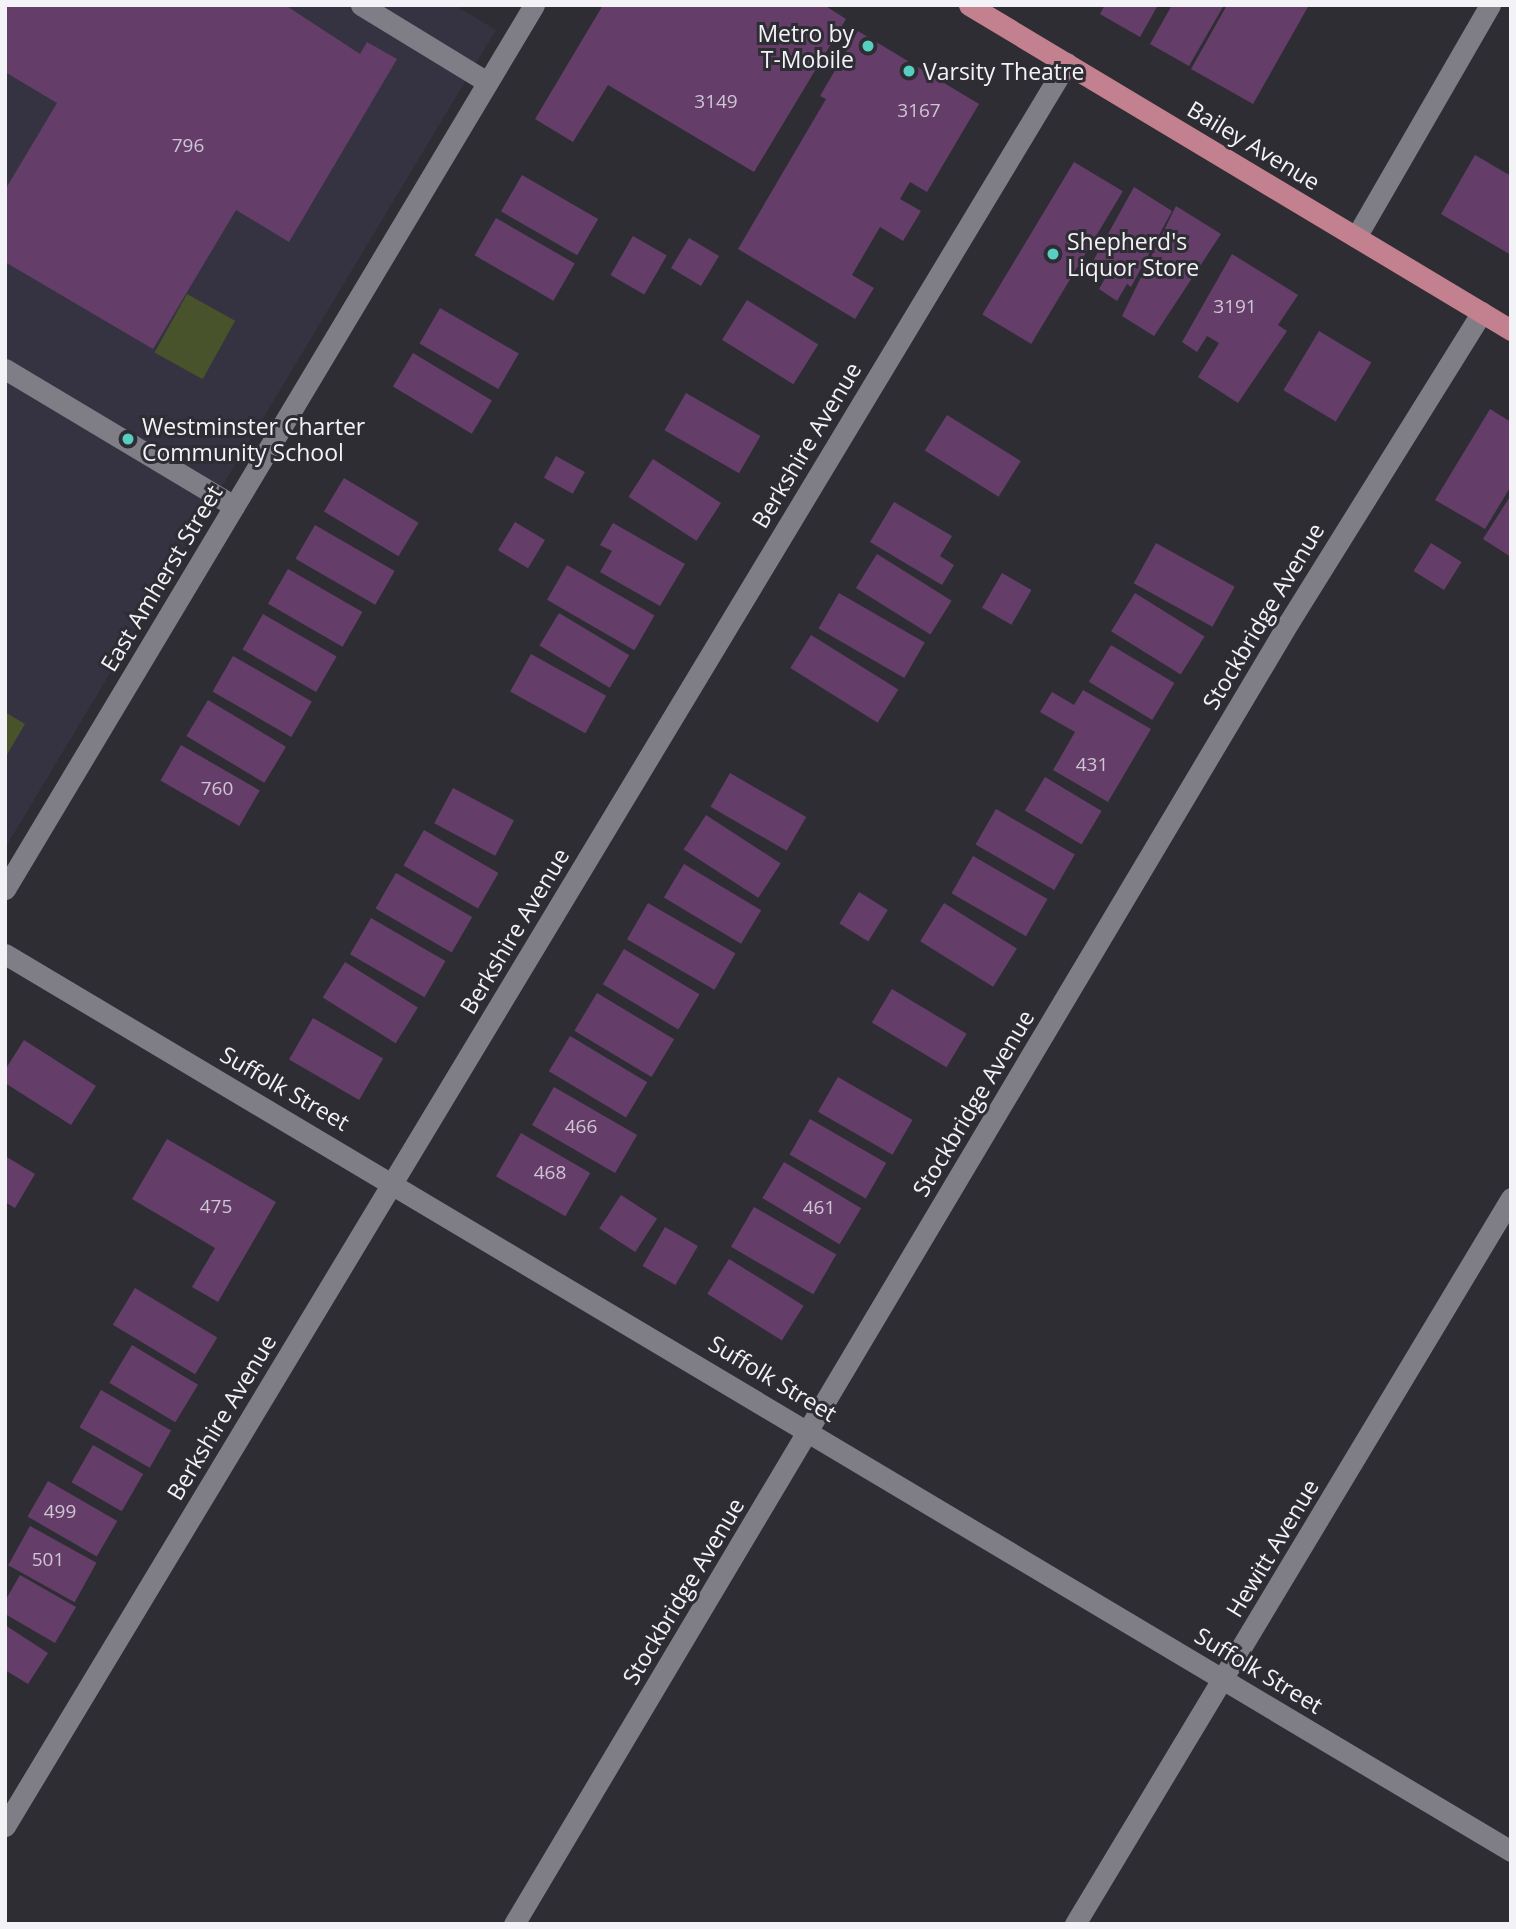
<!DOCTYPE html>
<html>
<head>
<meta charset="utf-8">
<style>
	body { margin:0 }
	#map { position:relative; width:1516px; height:1929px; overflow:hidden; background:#2e2d34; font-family:"Open Sans",sans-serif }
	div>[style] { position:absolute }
	.built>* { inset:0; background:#353341 }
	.green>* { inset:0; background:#48522b; transform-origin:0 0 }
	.building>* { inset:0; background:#643e69; transform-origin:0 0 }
	.minor>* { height:21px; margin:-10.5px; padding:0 10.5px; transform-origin:10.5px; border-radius:10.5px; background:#7f7e87 }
	.major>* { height:21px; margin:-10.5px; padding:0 10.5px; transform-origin:10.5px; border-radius:10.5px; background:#c3808f }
	.dots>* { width:19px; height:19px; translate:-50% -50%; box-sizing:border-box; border:4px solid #2e2d34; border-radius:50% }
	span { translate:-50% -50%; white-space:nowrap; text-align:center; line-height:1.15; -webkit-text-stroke:6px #2e2d34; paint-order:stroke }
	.number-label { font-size:19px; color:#cfc5d4 }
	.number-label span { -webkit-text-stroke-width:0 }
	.poi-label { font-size:23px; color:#f3f2f7 }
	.right { translate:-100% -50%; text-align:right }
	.left { translate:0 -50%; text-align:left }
	.street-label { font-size:23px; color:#f3f2f7 }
	.frame { position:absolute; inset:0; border:7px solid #f3f2f7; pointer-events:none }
</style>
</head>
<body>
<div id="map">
	<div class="built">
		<div style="clip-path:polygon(5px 5px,454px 5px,496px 30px,5px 848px)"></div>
	</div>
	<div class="green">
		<div style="left:187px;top:294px;width:55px;height:67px;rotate:29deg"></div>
		<div style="clip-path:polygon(5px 712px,25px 724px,5px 758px)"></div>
	</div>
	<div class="building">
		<div style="clip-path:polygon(5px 5px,285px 5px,360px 54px,367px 42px,397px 59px,289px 242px,236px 210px,153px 349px,5px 262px,5px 190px,57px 103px,5px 72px)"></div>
		<div style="clip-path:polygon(603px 5px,824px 5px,846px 19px,754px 172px,608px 85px,573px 142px,535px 119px)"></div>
		<div style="clip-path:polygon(1105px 5px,1158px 5px,1140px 37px,1100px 14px)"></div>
		<div style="clip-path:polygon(1172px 5px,1224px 5px,1189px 66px,1150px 44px)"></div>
		<div style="clip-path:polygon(1227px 5px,1309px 5px,1253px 104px,1191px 69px)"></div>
		<div style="clip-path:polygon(858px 31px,979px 104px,927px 192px,910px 182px,900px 199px,921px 211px,903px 241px,880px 227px,852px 275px,874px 288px,855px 319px,738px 249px,826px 99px,820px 96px)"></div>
		<div style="clip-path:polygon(1475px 155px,1511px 176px,1511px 255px,1441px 214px)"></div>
		<div style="left:1074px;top:162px;width:57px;height:178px;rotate:31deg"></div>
		<div style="left:522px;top:175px;width:88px;height:42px;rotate:30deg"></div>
		<div style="clip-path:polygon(1134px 187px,1172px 211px,1131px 287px,1127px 284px,1117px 301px,1099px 289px,1108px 273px,1092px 263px)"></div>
		<div style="clip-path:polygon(1176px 206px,1221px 234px,1154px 336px,1122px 316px)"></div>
		<div style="left:496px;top:218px;width:91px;height:43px;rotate:30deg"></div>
		<div style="left:633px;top:236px;width:39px;height:45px;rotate:30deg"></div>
		<div style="left:689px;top:238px;width:35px;height:35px;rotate:31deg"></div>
		<div style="clip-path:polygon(1232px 254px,1298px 295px,1278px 325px,1287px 331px,1238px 403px,1198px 377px,1219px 343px,1207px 336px,1197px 352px,1182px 342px)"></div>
		<div style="left:747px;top:300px;width:84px;height:47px;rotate:32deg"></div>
		<div style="left:440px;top:308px;width:91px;height:41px;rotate:30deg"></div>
		<div style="left:1319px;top:331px;width:61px;height:69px;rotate:31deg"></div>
		<div style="left:413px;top:353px;width:92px;height:39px;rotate:31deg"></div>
		<div style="left:686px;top:393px;width:86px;height:43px;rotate:30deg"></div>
		<div style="clip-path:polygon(1490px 409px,1511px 422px,1511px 486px,1485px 529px,1435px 500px)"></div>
		<div style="left:947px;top:415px;width:87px;height:42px;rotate:32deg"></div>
		<div style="left:556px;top:456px;width:33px;height:25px;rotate:29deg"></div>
		<div style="left:653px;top:459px;width:81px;height:45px;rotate:33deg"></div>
		<div style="left:344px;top:478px;width:87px;height:39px;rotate:31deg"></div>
		<div style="clip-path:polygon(1511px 495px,1511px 557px,1483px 539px)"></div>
		<div style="clip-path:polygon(894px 502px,952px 536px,940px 556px,954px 565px,942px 585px,870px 542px)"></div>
		<div style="left:515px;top:522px;width:35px;height:33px;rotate:31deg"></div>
		<div style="clip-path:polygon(613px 523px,685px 564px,660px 606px,600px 572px,612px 551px,600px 545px)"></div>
		<div style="left:315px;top:525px;width:92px;height:39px;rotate:30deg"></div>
		<div style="left:1156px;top:543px;width:90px;height:46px;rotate:29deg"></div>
		<div style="left:1431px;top:543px;width:36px;height:33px;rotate:32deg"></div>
		<div style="left:877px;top:554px;width:88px;height:40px;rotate:32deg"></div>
		<div style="left:567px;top:565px;width:101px;height:40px;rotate:30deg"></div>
		<div style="left:288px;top:569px;width:86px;height:40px;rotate:30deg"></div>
		<div style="left:1002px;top:573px;width:34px;height:40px;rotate:30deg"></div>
		<div style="left:839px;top:593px;width:99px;height:41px;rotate:30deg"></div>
		<div style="left:1135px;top:593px;width:82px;height:45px;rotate:32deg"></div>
		<div style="left:559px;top:613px;width:82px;height:38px;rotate:31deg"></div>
		<div style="left:263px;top:614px;width:85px;height:41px;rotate:30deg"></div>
		<div style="left:811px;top:635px;width:103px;height:39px;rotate:32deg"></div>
		<div style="left:1111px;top:645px;width:74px;height:43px;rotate:31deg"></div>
		<div style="left:531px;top:654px;width:86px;height:43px;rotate:29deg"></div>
		<div style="left:233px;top:656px;width:91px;height:41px;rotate:30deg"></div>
		<div style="clip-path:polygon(1083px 690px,1151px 729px,1108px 802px,1053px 770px,1075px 732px,1040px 712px,1052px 692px,1074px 705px)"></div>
		<div style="left:208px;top:700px;width:91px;height:42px;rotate:31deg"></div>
		<div style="left:181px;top:745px;width:91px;height:41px;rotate:30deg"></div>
		<div style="left:730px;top:773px;width:88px;height:39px;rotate:30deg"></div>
		<div style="left:1045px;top:777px;width:66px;height:39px;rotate:31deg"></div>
		<div style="left:453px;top:788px;width:69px;height:40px;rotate:28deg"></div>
		<div style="left:996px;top:809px;width:91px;height:41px;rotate:30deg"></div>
		<div style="left:706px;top:815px;width:89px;height:41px;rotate:33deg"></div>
		<div style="left:424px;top:830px;width:86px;height:41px;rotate:30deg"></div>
		<div style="left:973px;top:856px;width:86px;height:43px;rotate:30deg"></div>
		<div style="left:684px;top:864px;width:90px;height:39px;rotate:31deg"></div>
		<div style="left:396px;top:873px;width:88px;height:41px;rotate:30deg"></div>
		<div style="left:859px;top:892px;width:34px;height:37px;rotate:32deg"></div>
		<div style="left:648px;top:903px;width:101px;height:42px;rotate:30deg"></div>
		<div style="left:944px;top:903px;width:86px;height:45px;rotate:32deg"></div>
		<div style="left:371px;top:918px;width:86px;height:42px;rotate:30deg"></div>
		<div style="left:624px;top:949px;width:88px;height:41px;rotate:31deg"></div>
		<div style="left:345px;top:962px;width:86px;height:42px;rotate:32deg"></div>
		<div style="left:892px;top:989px;width:87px;height:39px;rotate:31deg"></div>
		<div style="left:597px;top:993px;width:90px;height:44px;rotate:31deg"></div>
		<div style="left:313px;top:1018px;width:81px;height:48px;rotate:30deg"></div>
		<div style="left:570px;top:1036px;width:90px;height:41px;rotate:31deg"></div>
		<div style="clip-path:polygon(24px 1040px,96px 1086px,71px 1125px,5px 1083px,5px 1070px)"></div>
		<div style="left:838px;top:1077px;width:86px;height:40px;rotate:30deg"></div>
		<div style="left:554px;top:1087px;width:96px;height:44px;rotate:30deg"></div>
		<div style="left:810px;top:1119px;width:88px;height:41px;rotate:30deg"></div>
		<div style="left:521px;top:1133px;width:80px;height:50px;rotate:30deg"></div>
		<div style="clip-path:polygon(167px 1139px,276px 1202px,218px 1302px,192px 1287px,215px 1248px,132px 1199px)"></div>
		<div style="clip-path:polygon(5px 1156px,35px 1174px,15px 1208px,5px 1202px)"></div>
		<div style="left:784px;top:1162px;width:90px;height:42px;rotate:31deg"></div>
		<div style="left:621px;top:1195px;width:43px;height:40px;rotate:33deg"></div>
		<div style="left:754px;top:1207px;width:95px;height:46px;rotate:30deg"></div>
		<div style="left:665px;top:1227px;width:38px;height:45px;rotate:30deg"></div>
		<div style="left:729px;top:1259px;width:88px;height:41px;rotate:32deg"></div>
		<div style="left:135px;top:1288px;width:96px;height:43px;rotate:31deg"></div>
		<div style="left:132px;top:1345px;width:77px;height:44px;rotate:31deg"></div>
		<div style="left:101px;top:1390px;width:81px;height:43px;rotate:30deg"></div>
		<div style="left:93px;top:1445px;width:58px;height:43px;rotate:30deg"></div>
		<div style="left:48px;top:1481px;width:80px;height:41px;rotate:30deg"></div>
		<div style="left:30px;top:1526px;width:76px;height:45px;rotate:29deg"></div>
		<div style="clip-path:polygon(20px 1575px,76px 1607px,55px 1643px,5px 1614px,5px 1601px)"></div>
		<div style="clip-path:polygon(5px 1625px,48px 1653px,28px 1684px,5px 1670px)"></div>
	</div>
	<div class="minor">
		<div style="left:361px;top:5px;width:148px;rotate:31.4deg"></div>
		<div style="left:1356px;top:237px;width:268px;rotate:-60deg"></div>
		<div style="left:5px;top:369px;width:267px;rotate:30.9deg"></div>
		<div style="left:5px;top:889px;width:1030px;rotate:-59.1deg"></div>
		<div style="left:5px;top:954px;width:1753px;rotate:30.78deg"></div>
		<div style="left:5px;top:1826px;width:2058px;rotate:-58.94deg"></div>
		<div style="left:514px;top:1924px;width:1515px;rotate:-59.24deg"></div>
		<div style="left:1289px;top:622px;width:365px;rotate:-58.1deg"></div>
		<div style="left:1075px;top:1924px;width:847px;rotate:-59.01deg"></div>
	</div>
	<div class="major">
		<div style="left:969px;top:5px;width:632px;rotate:30.95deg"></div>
	</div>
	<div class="dots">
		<div style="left:868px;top:46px;background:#58cec0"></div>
		<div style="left:909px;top:71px;background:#58cec0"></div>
		<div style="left:1053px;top:254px;background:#58cec0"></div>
		<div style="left:128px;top:439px;background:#58cec0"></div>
	</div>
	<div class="number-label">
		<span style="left:716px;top:102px">3149</span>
		<span style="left:919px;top:111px">3167</span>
		<span style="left:188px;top:146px">796</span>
		<span style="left:1235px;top:307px">3191</span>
		<span style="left:1092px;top:765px">431</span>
		<span style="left:217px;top:789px">760</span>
		<span style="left:581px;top:1127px">466</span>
		<span style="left:550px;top:1173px">468</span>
		<span style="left:216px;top:1207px">475</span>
		<span style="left:819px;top:1208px">461</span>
		<span style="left:60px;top:1512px">499</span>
		<span style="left:48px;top:1560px">501</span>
	</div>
	<div class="poi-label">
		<span class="right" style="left:854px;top:46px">Metro by<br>T-Mobile</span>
		<span class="left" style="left:923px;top:71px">Varsity Theatre</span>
		<span class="left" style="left:1067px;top:254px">Shepherd's<br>Liquor Store</span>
		<span class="left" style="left:142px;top:439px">Westminster Charter<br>Community School</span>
	</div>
	<div class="street-label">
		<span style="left:1254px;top:145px;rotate:31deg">Bailey Avenue</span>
		<span style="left:806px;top:445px;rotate:-59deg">Berkshire Avenue</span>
		<span style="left:161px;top:578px;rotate:-59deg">East Amherst Street</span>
		<span style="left:1263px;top:616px;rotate:-59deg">Stockbridge Avenue</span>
		<span style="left:514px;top:931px;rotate:-59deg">Berkshire Avenue</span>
		<span style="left:285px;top:1088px;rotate:30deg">Suffolk Street</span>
		<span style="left:973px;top:1103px;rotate:-59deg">Stockbridge Avenue</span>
		<span style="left:773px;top:1378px;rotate:31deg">Suffolk Street</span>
		<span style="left:221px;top:1417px;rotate:-59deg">Berkshire Avenue</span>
		<span style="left:1272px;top:1548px;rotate:-59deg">Hewitt Avenue</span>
		<span style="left:683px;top:1591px;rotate:-59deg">Stockbridge Avenue</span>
		<span style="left:1259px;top:1670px;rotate:31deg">Suffolk Street</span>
	</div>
	<div class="frame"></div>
</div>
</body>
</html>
